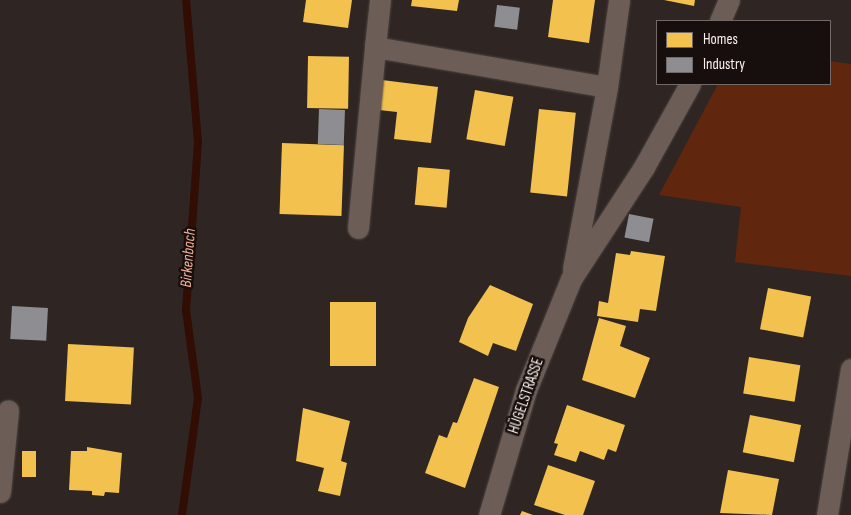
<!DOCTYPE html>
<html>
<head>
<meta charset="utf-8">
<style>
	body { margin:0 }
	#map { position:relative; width:851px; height:515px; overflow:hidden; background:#2f2623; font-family:"Sofia Sans Condensed",sans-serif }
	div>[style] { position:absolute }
	.green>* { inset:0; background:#61260e }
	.homes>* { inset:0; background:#f2c14e; transform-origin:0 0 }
	.industry>* { inset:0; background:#8d8d92; transform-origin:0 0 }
	.stream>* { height:8px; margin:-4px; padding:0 4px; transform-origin:4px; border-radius:4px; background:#310d03 }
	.roads { filter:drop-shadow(0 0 1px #4b4340) drop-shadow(0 0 1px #4b4340) }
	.minor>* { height:21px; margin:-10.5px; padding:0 10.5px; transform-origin:10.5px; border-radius:10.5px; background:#6d5d57 }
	span { translate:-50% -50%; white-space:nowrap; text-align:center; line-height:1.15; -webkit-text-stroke:5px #170f0d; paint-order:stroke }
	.street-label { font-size:15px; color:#fcf0ec }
	.water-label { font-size:16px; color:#f3b098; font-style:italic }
	.legend { position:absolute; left:656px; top:20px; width:175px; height:65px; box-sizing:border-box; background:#170f0d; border:1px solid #736966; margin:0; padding:6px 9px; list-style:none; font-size:15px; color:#fcf0ec }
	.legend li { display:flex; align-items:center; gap:10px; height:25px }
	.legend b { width:25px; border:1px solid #736966 }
</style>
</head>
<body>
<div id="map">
	<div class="green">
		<div style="clip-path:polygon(830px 61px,851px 64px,851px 276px,735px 262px,741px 207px,659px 195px,718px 84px,830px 84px)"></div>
	</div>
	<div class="homes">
		<div style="clip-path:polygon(306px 0,352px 0,348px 28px,303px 22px)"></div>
		<div style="clip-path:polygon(412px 0,459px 0,457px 11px,411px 6px)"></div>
		<div style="clip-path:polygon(553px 0,595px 0,589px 43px,548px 37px)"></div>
		<div style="clip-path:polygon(664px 0,695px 0,694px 6px)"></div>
		<div style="left:308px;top:56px;width:41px;height:52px;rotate:1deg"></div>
		<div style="clip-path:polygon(382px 80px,438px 87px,431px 143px,394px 139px,397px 112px,379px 110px)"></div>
		<div style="left:475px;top:90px;width:39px;height:50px;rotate:10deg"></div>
		<div style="left:539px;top:109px;width:37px;height:84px;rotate:6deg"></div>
		<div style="left:282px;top:143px;width:62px;height:71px;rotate:2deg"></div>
		<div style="left:418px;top:167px;width:32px;height:38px;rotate:5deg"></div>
		<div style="clip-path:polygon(631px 251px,665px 256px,656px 311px,640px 309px,638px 322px,597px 316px,599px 301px,608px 303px,616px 253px,630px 255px)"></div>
		<div style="clip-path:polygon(490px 285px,533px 304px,516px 351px,493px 343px,488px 356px,459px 342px,468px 318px)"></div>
		<div style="left:768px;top:288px;width:44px;height:42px;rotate:11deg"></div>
		<div style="left:330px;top:302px;width:46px;height:64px"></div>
		<div style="clip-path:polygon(599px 318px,626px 326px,620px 346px,650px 358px,635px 398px,582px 380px)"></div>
		<div style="left:68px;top:344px;width:66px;height:57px;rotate:3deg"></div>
		<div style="left:749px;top:357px;width:52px;height:37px;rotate:9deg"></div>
		<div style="clip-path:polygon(474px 378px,499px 387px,465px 488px,425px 473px,439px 435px,447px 438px,453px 422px,457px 423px)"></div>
		<div style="clip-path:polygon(567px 405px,625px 425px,616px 452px,608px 449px,604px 460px,580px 451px,576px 462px,554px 455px,558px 444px,554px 443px)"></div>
		<div style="clip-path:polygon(303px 408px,350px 421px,341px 461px,347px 463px,340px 496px,318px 491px,324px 468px,296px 461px)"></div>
		<div style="left:750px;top:415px;width:52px;height:38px;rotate:11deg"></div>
		<div style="clip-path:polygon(87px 447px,122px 453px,119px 493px,105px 492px,104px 496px,92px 495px,92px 491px,69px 490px,71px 451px,87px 451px)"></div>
		<div style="left:22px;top:451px;width:14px;height:26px"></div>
		<div style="clip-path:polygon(548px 465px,595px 481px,583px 515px,565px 515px,534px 505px)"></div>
		<div style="clip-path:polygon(728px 470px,779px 479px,772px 515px,720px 513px)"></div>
		<div style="clip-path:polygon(522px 511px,533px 515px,520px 515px)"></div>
	</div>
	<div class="industry">
		<div style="left:497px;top:5px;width:23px;height:22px;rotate:7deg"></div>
		<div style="left:319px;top:109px;width:26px;height:35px;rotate:2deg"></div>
		<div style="left:629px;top:214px;width:25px;height:24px;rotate:11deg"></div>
		<div style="left:12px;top:306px;width:36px;height:33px;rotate:3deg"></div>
	</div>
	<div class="stream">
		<div style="left:182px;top:515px;width:118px;rotate:-82.2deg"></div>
		<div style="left:198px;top:398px;width:89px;rotate:-97.8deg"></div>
		<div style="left:186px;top:310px;width:168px;rotate:-85.9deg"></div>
		<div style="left:198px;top:142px;width:143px;rotate:-94.8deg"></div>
	</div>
	<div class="roads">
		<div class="minor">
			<div style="left:380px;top:0;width:47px;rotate:96.1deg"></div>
			<div style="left:375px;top:47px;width:235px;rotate:9.8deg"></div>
			<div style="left:720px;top:21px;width:23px;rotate:-67deg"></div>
			<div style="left:358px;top:228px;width:182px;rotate:-84.6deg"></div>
			<div style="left:573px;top:269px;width:185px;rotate:-79.4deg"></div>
			<div style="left:607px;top:87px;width:88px;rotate:-82.1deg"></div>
			<div style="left:0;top:492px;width:82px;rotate:-84.4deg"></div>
			<div style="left:489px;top:515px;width:130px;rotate:-73.5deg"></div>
			<div style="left:526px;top:390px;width:120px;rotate:-67.9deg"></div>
			<div style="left:571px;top:279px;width:134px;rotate:-56.9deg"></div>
			<div style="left:644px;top:167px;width:95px;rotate:-61deg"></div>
			<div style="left:827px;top:515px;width:148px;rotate:-80.7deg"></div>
		</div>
	</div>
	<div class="street-label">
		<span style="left:526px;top:396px;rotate:-71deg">HÜGELSTRASSE</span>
	</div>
	<div class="water-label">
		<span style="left:189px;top:258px;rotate:-86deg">Birkenbach</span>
	</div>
	<ul class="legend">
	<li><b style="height:14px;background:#f2c14e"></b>Homes</li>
	<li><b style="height:14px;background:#8d8d92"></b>Industry</li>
	</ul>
</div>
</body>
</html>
